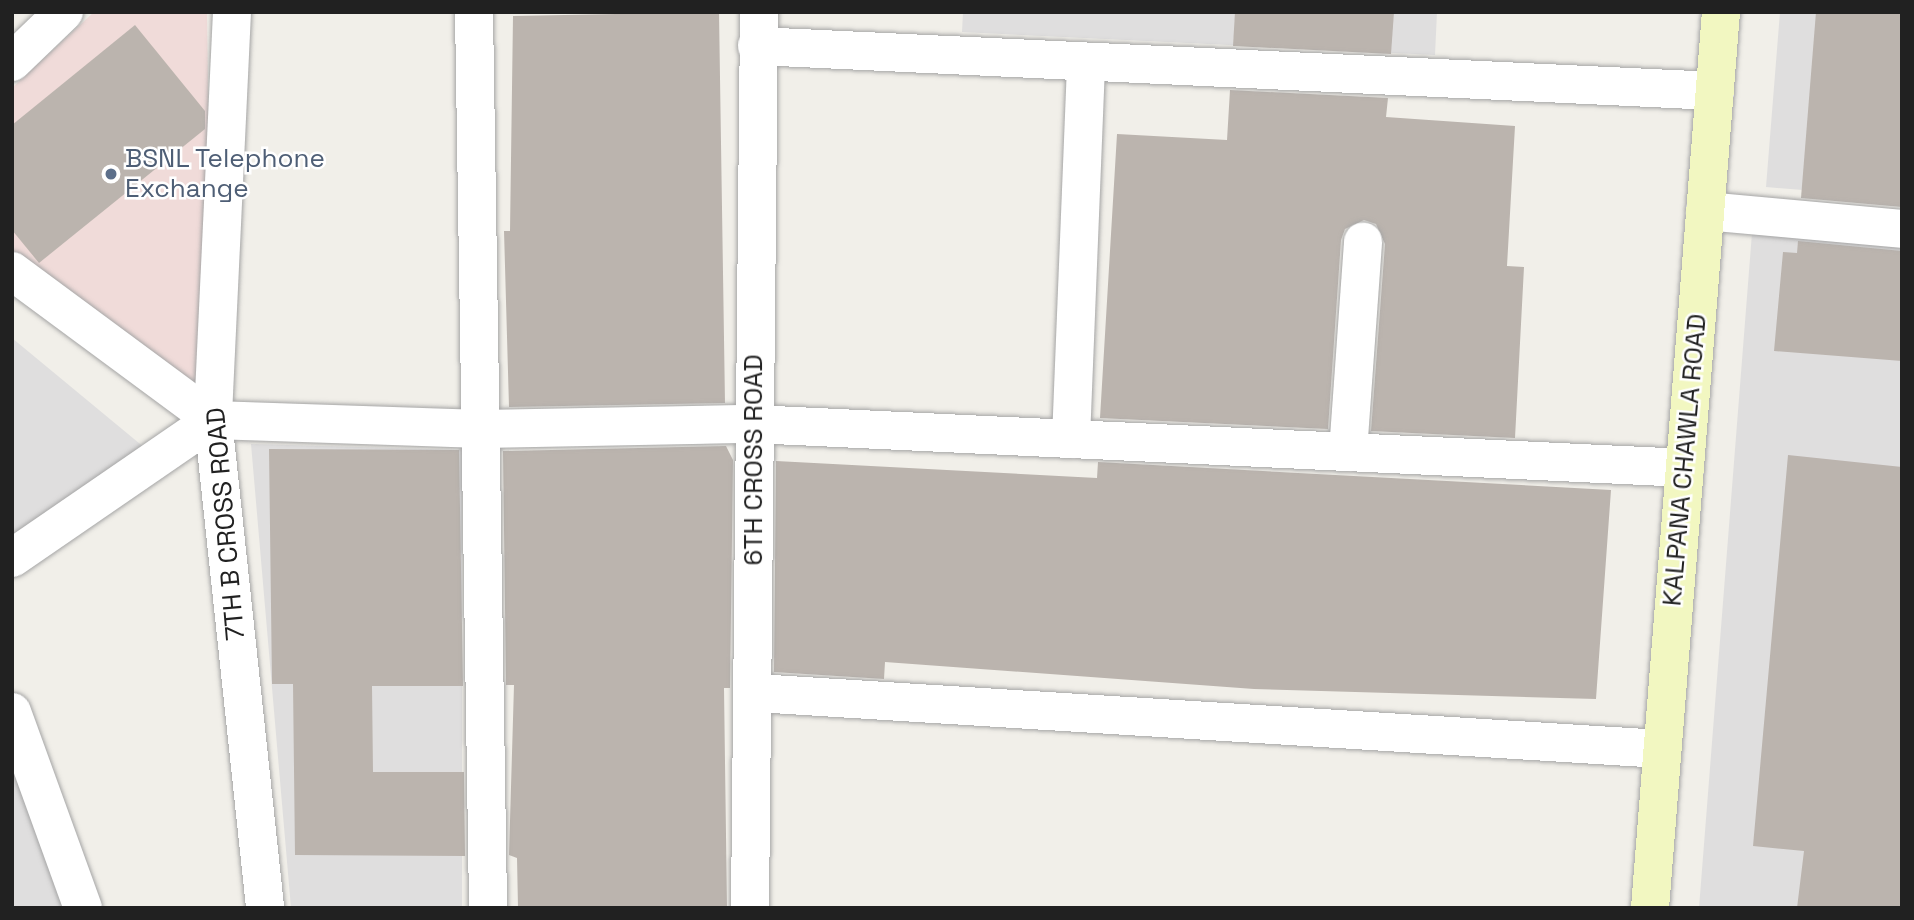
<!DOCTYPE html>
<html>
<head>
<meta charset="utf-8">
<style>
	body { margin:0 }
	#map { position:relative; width:1914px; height:920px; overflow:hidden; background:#f1efe9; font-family:"Space Grotesk",sans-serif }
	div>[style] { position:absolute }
	.residential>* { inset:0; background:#dfdede }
	.commercial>* { inset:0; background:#f0dbd9 }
	.building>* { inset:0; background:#bbb4ae }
	.roads { filter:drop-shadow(0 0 2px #a5a5a5) drop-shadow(0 0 2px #a5a5a5) }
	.street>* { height:38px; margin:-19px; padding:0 19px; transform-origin:19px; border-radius:19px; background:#fff }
	.secondary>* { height:38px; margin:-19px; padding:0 19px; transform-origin:19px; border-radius:19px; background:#f2f7c1 }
	.dots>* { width:19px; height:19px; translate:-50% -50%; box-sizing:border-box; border:4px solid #fff; border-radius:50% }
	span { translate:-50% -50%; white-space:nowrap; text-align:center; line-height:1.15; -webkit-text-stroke:5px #fff; paint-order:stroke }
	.service-label { font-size:26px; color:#4e5e75 }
	.left { translate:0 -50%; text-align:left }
	.street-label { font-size:26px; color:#212121 }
	.frame { position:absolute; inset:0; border:14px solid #212121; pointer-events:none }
</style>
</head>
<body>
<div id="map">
	<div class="residential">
		<div style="clip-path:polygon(963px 12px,1437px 12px,1435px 55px,962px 32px)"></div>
		<div style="clip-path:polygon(1780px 12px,1902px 12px,1902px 198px,1766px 187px)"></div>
		<div style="clip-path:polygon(1752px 233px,1902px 247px,1902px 908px,1699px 908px)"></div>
		<div style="clip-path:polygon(12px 338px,151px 453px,12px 535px)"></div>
		<div style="clip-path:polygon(251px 444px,462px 450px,462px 908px,291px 908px)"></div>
		<div style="clip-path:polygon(12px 751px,67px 908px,12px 908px)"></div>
	</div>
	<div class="commercial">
		<div style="clip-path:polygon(94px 12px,207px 12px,213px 420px,12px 259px,12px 88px)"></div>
	</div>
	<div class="building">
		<div style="clip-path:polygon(719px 12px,725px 403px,509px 407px,504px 231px,510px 231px,513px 16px)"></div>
		<div style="clip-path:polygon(1235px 12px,1394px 12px,1391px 54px,1233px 46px)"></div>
		<div style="clip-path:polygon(1816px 12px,1902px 12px,1902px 207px,1801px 198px)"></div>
		<div style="clip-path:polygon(135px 25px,205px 111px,205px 129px,39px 263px,12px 230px,12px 125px)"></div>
		<div style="clip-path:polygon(1230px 90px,1388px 98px,1386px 117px,1515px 126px,1507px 266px,1524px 267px,1515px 438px,1371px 431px,1385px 244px,1376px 224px,1364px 220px,1345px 229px,1341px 240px,1328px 429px,1100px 418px,1117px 134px,1227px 140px)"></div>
		<div style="clip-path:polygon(1798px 241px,1902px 251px,1902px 361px,1774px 351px,1783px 252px,1797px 253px)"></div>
		<div style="clip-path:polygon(726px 446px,733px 460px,730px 688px,724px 688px,727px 908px,518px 908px,517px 858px,509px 855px,514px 685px,506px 685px,503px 451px)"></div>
		<div style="clip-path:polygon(269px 449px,459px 450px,463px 686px,372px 686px,373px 772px,464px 772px,465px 856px,295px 855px,293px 684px,272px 684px)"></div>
		<div style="clip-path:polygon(1788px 455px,1902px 467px,1902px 908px,1797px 908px,1804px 851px,1753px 846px)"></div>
		<div style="clip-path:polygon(776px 461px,1097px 478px,1098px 462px,1611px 490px,1596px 699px,1254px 689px,885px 662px,884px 679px,774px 672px)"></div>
	</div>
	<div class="roads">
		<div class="street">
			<div style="left:232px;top:12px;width:408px;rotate:92.7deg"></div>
			<div style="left:213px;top:420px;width:491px;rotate:83.9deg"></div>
			<div style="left:474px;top:12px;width:896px;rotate:89.1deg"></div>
			<div style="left:757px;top:46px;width:959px;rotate:2.69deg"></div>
			<div style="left:12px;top:62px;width:72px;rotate:-43.9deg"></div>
			<div style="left:1705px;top:211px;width:198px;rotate:5.2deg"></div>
			<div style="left:12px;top:271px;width:250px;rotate:36.5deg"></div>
			<div style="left:213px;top:420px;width:269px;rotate:1.9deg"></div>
			<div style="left:482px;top:429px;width:271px;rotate:-1.1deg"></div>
			<div style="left:753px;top:424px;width:933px;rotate:2.7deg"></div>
			<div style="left:1071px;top:439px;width:377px;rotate:-87.7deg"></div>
			<div style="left:1348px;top:452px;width:211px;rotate:-85.9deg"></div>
			<div style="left:12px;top:558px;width:244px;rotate:-34.5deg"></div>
			<div style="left:756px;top:693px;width:908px;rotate:3.54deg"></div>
			<div style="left:12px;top:712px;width:208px;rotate:70.1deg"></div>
			<div style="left:750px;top:908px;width:896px;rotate:-89.42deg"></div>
		</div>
		<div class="secondary">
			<div style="left:1650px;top:908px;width:899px;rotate:-85.47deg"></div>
		</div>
	</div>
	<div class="dots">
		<div style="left:111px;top:174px;background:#5c6f8a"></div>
	</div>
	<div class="service-label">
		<span class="left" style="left:125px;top:174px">BSNL Telephone<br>Exchange</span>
	</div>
	<div class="street-label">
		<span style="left:754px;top:460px;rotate:-90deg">6TH CROSS ROAD</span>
		<span style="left:1685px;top:460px;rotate:-85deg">KALPANA CHAWLA ROAD</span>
		<span style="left:226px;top:524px;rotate:-95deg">7TH B CROSS ROAD</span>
	</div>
	<div class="frame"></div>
</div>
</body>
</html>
